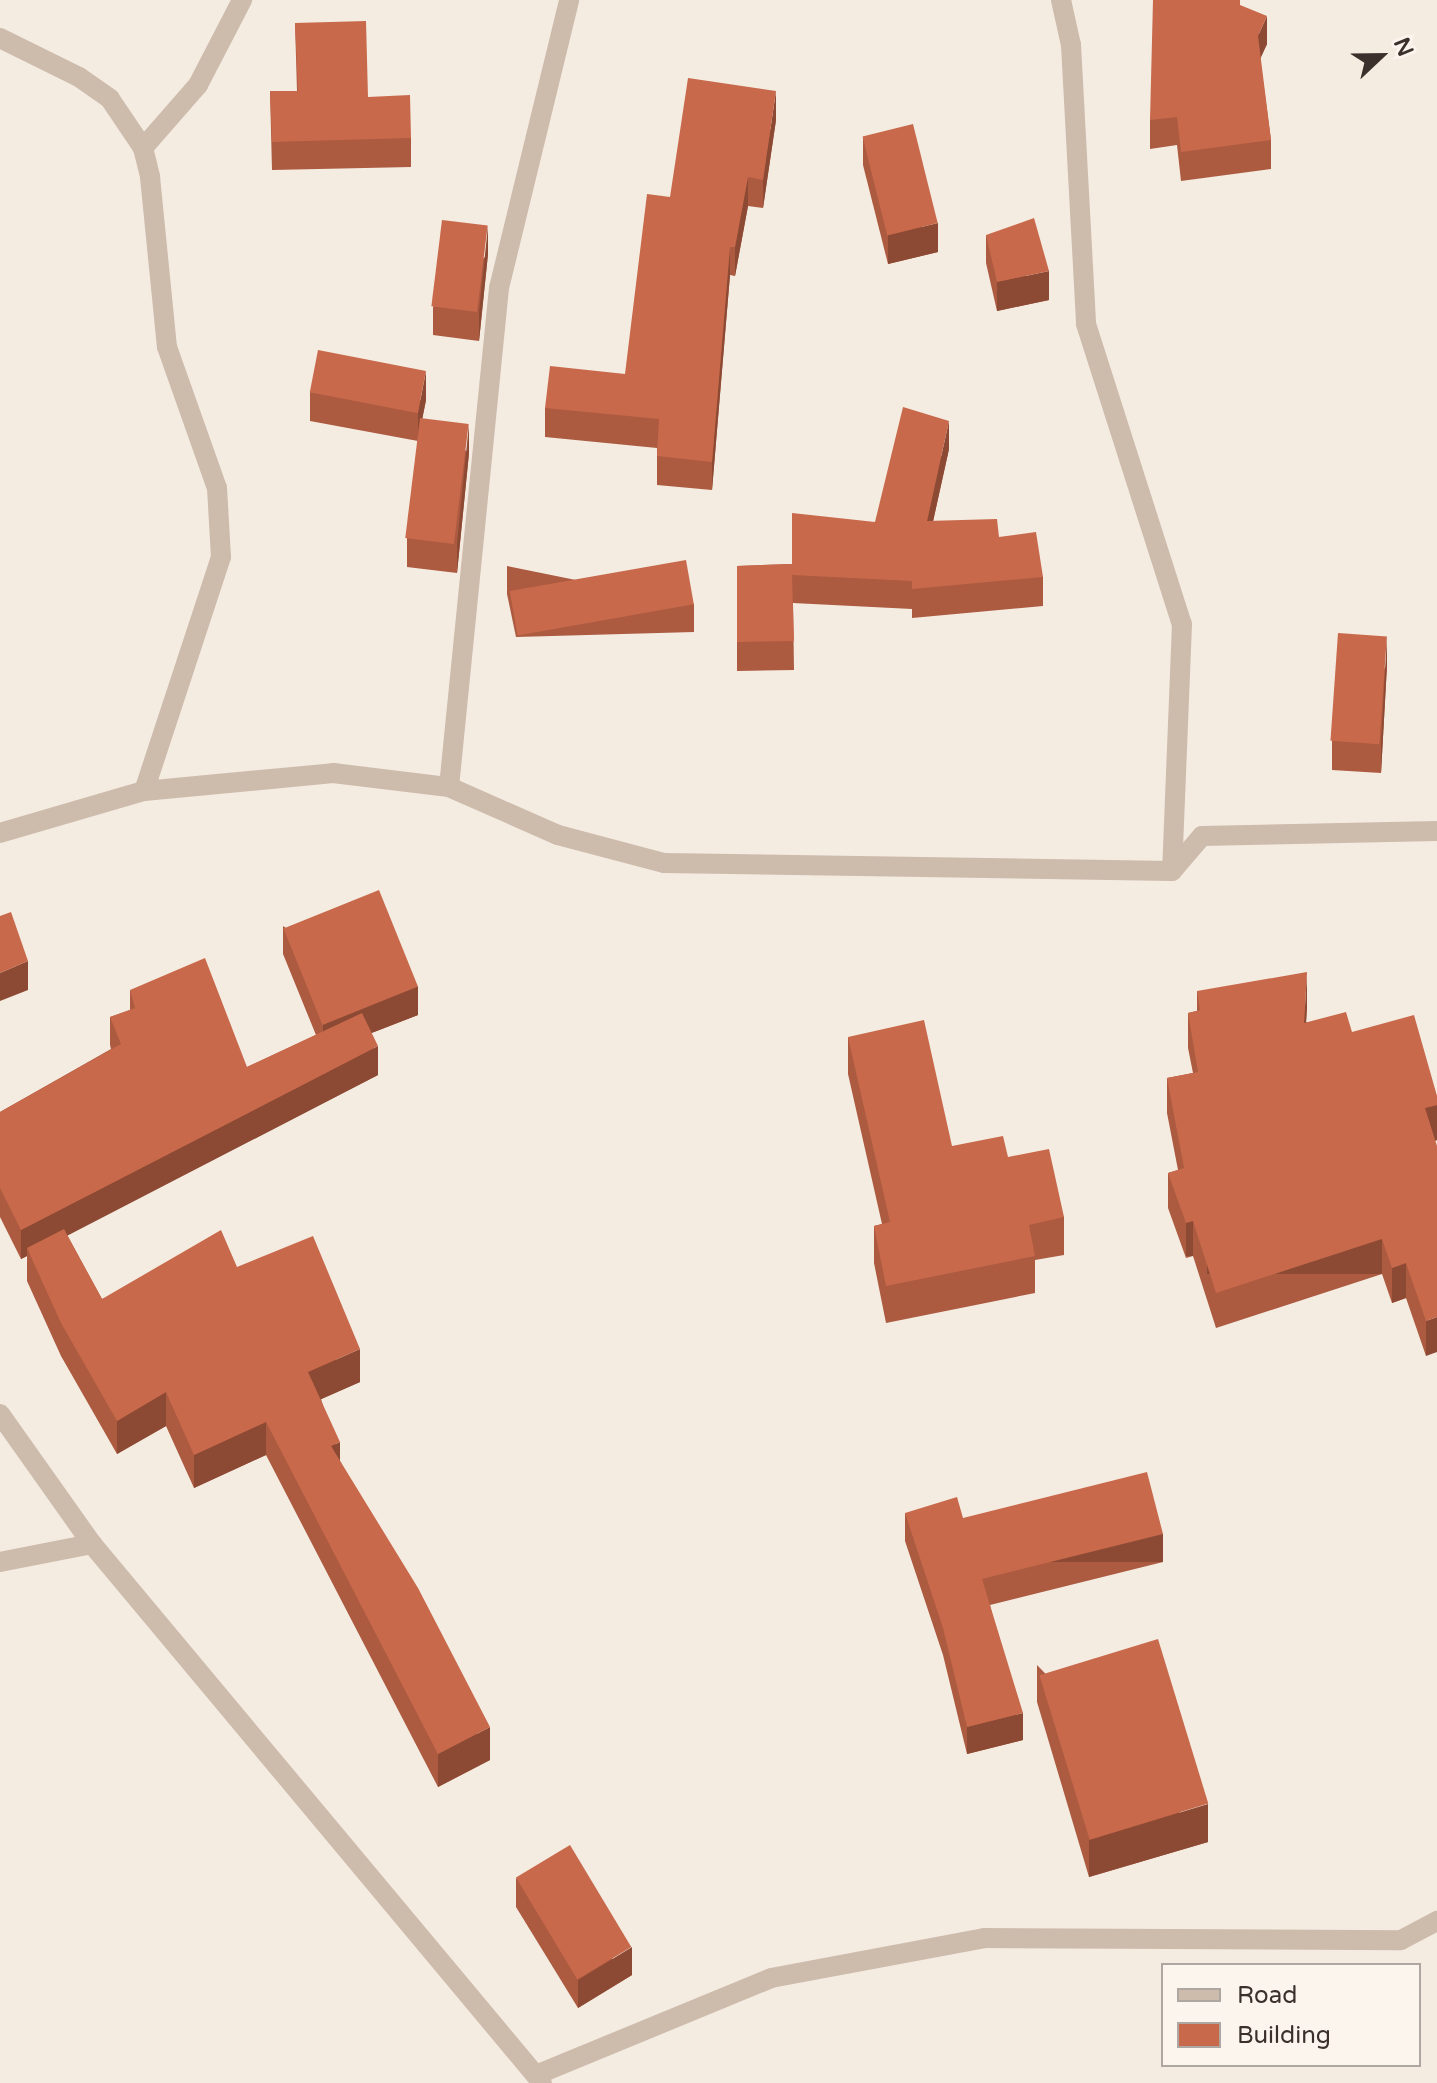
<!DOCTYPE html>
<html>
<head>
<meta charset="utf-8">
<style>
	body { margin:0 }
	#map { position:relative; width:1437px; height:2083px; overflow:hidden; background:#f4ebe1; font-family:"Varela Round",sans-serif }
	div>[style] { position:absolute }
	.minor>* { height:20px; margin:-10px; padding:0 10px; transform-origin:10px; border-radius:10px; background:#cdbbac }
	.wall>* { inset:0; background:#ac5a40 }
	.shaded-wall>* { inset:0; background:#8c4a34; transform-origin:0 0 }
	.building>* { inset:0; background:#c8694b; transform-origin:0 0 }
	span { translate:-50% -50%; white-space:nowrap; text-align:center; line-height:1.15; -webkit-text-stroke:8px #fbf5ee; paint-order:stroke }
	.legend { position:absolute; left:1161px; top:1963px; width:260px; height:104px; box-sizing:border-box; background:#fbf5ee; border:2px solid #aea6a0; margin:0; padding:10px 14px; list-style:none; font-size:24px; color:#3b302b }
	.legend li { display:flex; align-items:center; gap:16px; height:40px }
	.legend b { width:40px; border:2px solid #aea6a0 }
	.north { position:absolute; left:1341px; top:16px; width:80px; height:80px; -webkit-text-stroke:6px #fbf5ee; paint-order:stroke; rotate:68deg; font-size:22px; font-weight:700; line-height:32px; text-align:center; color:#3b302b }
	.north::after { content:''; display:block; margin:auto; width:28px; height:36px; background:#3b302b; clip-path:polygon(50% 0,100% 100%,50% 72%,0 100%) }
</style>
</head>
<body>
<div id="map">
	<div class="minor">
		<div style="left:1061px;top:0;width:46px;rotate:77.5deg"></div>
		<div style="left:1071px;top:45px;width:279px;rotate:86.9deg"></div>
		<div style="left:1086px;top:324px;width:315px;rotate:72.3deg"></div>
		<div style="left:1182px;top:624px;width:247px;rotate:92.3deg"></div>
		<div style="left:0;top:38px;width:88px;rotate:26.3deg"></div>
		<div style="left:79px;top:77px;width:38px;rotate:35deg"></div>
		<div style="left:110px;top:99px;width:59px;rotate:56deg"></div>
		<div style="left:143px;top:148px;width:30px;rotate:76deg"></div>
		<div style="left:150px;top:177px;width:171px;rotate:84.3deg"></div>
		<div style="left:167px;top:347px;width:150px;rotate:70.5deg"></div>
		<div style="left:217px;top:488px;width:69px;rotate:86.7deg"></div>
		<div style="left:221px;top:557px;width:246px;rotate:108.2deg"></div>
		<div style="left:143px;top:148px;width:84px;rotate:-48.9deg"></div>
		<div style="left:198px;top:85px;width:96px;rotate:-62.6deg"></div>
		<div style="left:449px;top:787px;width:501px;rotate:-84.28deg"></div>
		<div style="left:499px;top:288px;width:296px;rotate:-76.3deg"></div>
		<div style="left:0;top:833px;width:150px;rotate:-16.3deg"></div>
		<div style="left:144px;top:791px;width:190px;rotate:-5.4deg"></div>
		<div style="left:333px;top:773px;width:117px;rotate:6.9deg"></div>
		<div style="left:449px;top:787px;width:119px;rotate:23.8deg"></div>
		<div style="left:558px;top:835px;width:110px;rotate:14.8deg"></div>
		<div style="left:664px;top:863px;width:508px;rotate:0.9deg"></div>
		<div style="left:1172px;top:871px;width:46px;rotate:-49.4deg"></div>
		<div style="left:1202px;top:836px;width:235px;rotate:-1.2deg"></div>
		<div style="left:0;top:1414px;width:159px;rotate:54.7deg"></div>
		<div style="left:92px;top:1544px;width:702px;rotate:50.14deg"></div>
		<div style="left:0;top:1562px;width:94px;rotate:-11.1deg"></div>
		<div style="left:536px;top:2075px;width:254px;rotate:-22.4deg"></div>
		<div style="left:771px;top:1978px;width:217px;rotate:-10.6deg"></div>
		<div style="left:984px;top:1938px;width:417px;rotate:0.3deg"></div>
		<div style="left:1401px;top:1940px;width:41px;rotate:-27.8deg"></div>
	</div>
	<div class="wall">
		<div style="clip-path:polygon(1240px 5px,1267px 44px,1260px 58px,1271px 140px,1271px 169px,1181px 181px,1177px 145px,1150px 149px,1150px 120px)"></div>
		<div style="clip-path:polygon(295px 23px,368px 97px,411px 138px,411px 167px,272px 170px,270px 91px,297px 91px)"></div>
		<div style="clip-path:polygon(776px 120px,763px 208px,748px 206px,735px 276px,730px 275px,712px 490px,657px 485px,657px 448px,545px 437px,545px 408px,625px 374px)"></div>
		<div style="clip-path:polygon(863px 137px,938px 252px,888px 264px,863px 165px)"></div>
		<div style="clip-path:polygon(986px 235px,1049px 300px,997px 311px,986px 263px)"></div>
		<div style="clip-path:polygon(488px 254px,479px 341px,433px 335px,433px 307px)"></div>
		<div style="clip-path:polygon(310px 392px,426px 400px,422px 419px,469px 453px,457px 573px,407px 567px,407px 538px,418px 441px,310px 421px)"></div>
		<div style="clip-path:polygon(949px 449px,933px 521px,999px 537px,1043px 577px,1043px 606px,912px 618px,912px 609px,793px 603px,794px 670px,737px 671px,737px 566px,792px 564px,875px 522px)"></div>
		<div style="clip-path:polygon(507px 566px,694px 604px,694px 632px,516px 637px,507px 594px)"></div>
		<div style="clip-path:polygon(1387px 665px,1381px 773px,1332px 770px,1332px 741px)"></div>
		<div style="clip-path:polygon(283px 926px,418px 1015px,371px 1033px,378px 1075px,67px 1235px,102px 1299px,237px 1267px,360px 1382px,321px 1399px,340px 1461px,490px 1760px,438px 1787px,266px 1455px,194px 1488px,166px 1426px,117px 1454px,61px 1356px,27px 1281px,27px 1256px,21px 1259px,0 1217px,0 1112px,111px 1049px,110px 1045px,110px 1017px,130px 1010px,130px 990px,247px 1067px,316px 1035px,283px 954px)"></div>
		<div style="clip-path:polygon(1197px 991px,1307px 1007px,1306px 1022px,1352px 1032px,1437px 1096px,1437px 1140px,1435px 1141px,1426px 1356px,1406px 1298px,1392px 1303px,1382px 1274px,1216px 1328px,1193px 1256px,1186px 1258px,1168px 1208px,1168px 1173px,1178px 1170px,1167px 1113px,1167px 1078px,1193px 1073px,1188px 1048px,1188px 1013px,1197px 1011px)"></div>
		<div style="clip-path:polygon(848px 1037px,952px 1146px,1008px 1157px,1064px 1217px,1064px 1255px,1035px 1260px,1035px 1293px,886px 1323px,874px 1263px,874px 1226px,882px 1224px,848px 1074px)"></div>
		<div style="clip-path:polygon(905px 1513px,963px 1518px,1163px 1562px,990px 1605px,1023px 1740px,967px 1754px,943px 1655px,905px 1541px)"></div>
		<div style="clip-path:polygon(1037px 1665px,1208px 1842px,1089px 1877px,1037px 1702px)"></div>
		<div style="clip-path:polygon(516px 1878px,632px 1975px,578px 2008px,516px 1907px)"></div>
	</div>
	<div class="shaded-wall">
		<div style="clip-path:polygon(1267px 16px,1267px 44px,1258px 64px,1258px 36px)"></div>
		<div style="clip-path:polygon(776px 91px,776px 120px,763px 208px,763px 180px)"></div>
		<div style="clip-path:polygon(748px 177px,748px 206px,735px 276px,735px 247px)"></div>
		<div style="clip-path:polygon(938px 223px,938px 252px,888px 264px,888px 235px)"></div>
		<div style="clip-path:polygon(488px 226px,488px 254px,479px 341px,479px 312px)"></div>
		<div style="clip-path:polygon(730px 247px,730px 275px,712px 490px,712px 462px)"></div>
		<div style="clip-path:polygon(1049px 271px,1049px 300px,997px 311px,997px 282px)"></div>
		<div style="clip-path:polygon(426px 371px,426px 400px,418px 441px,418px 413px)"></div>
		<div style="clip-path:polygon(949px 421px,949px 449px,927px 549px,927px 521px)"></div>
		<div style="clip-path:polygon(469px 424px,469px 453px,457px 573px,457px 544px)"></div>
		<div style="clip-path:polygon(1387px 636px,1387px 665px,1381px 773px,1381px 744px)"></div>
		<div style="clip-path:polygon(28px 961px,28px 990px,0 1001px,0 973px)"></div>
		<div style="clip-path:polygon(1307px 972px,1307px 1007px,1304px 1058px,1304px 1023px)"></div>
		<div style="clip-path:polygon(418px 986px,418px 1015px,323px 1052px,323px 1023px)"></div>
		<div style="clip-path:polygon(378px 1046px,378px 1075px,30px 1255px,27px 1248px,27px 1256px,21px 1259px,21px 1230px)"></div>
		<div style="clip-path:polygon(1437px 1105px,1437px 1140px,1425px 1144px,1425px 1108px)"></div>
		<div style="left:1193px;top:1221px;width:35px;height:7px;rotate:90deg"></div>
		<div style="left:1382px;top:1239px;width:35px;height:175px;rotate:90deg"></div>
		<div style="clip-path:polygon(1406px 1263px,1406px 1298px,1392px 1303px,1392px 1268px)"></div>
		<div style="clip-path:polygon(1437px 1317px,1437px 1352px,1426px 1356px,1426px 1321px)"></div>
		<div style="clip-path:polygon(360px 1349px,360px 1382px,308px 1405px,308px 1372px)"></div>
		<div style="clip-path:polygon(166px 1392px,166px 1426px,117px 1454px,117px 1421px)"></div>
		<div style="clip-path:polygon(266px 1422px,266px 1455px,194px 1488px,194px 1455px)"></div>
		<div style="clip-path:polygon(340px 1442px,340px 1475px,331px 1446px)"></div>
		<div style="left:1163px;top:1534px;width:28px;height:187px;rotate:90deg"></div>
		<div style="clip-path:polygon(1023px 1713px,1023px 1740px,967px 1754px,967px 1727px)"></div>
		<div style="clip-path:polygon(490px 1727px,490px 1760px,438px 1787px,438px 1754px)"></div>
		<div style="clip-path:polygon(1208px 1804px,1208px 1842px,1089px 1877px,1089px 1840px)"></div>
		<div style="clip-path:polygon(632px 1947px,632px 1975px,578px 2008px,578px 1980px)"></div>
	</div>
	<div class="building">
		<div style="clip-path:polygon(1153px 0,1240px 0,1240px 5px,1267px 16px,1258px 36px,1271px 140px,1181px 152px,1177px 117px,1150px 120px)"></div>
		<div style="clip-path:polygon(366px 21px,368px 97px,410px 95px,411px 138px,272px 142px,270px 91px,298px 91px,295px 23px)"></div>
		<div style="clip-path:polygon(688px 78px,776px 91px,763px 180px,748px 177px,735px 247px,730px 247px,712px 462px,657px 456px,659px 419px,545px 408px,550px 366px,625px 374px,647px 194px,670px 197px)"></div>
		<div style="left:913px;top:124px;width:102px;height:52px;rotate:76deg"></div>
		<div style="clip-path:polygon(1034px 218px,1049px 271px,997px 282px,986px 235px)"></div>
		<div style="left:442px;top:220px;width:46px;height:87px;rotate:7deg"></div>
		<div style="left:318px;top:350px;width:110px;height:43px;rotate:11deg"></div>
		<div style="clip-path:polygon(903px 407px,949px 421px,927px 521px,997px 519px,999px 537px,1036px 532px,1043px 577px,912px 589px,912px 581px,792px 575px,794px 641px,737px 642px,737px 566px,792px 564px,792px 513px,875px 522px)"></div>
		<div style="left:420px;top:418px;width:49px;height:121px;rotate:7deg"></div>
		<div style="left:686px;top:560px;width:45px;height:179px;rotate:80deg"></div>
		<div style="left:1338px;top:633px;width:49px;height:108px;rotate:4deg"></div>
		<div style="left:379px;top:890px;width:104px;height:103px;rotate:68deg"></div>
		<div style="clip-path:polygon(11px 912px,28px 961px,0 973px,0 916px)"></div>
		<div style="clip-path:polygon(205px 958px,247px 1067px,362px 1013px,378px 1046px,21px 1230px,0 1188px,0 1112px,121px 1044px,110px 1017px,135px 1008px,130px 990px)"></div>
		<div style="clip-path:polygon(1307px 972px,1304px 1023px,1346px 1012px,1352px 1032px,1414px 1015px,1437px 1096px,1437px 1105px,1425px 1108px,1437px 1146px,1437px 1317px,1426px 1321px,1406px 1263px,1392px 1268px,1382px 1239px,1216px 1293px,1193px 1221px,1186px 1223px,1168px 1173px,1184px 1168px,1167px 1078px,1198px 1072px,1188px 1013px,1200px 1010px,1197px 991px)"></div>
		<div style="clip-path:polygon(924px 1020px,952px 1146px,1003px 1136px,1008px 1157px,1049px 1149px,1064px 1217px,1029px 1225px,1035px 1256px,886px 1286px,874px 1226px,890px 1222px,848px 1037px)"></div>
		<div style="clip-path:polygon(64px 1229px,102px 1299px,221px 1230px,237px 1267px,313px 1236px,360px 1349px,308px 1372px,340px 1442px,331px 1446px,418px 1588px,490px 1727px,438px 1754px,266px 1422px,194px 1455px,166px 1392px,117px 1421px,61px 1323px,27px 1248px)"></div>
		<div style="clip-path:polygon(1147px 1472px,1163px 1534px,982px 1579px,1023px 1713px,967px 1727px,943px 1628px,905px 1513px,957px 1497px,963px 1518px)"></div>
		<div style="left:1158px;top:1639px;width:172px;height:124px;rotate:73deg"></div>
		<div style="left:570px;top:1845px;width:119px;height:63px;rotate:59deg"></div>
	</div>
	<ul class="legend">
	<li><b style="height:10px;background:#cdbbac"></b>Road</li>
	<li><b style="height:22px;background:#c8694b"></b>Building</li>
	</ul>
	<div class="north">N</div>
</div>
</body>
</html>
